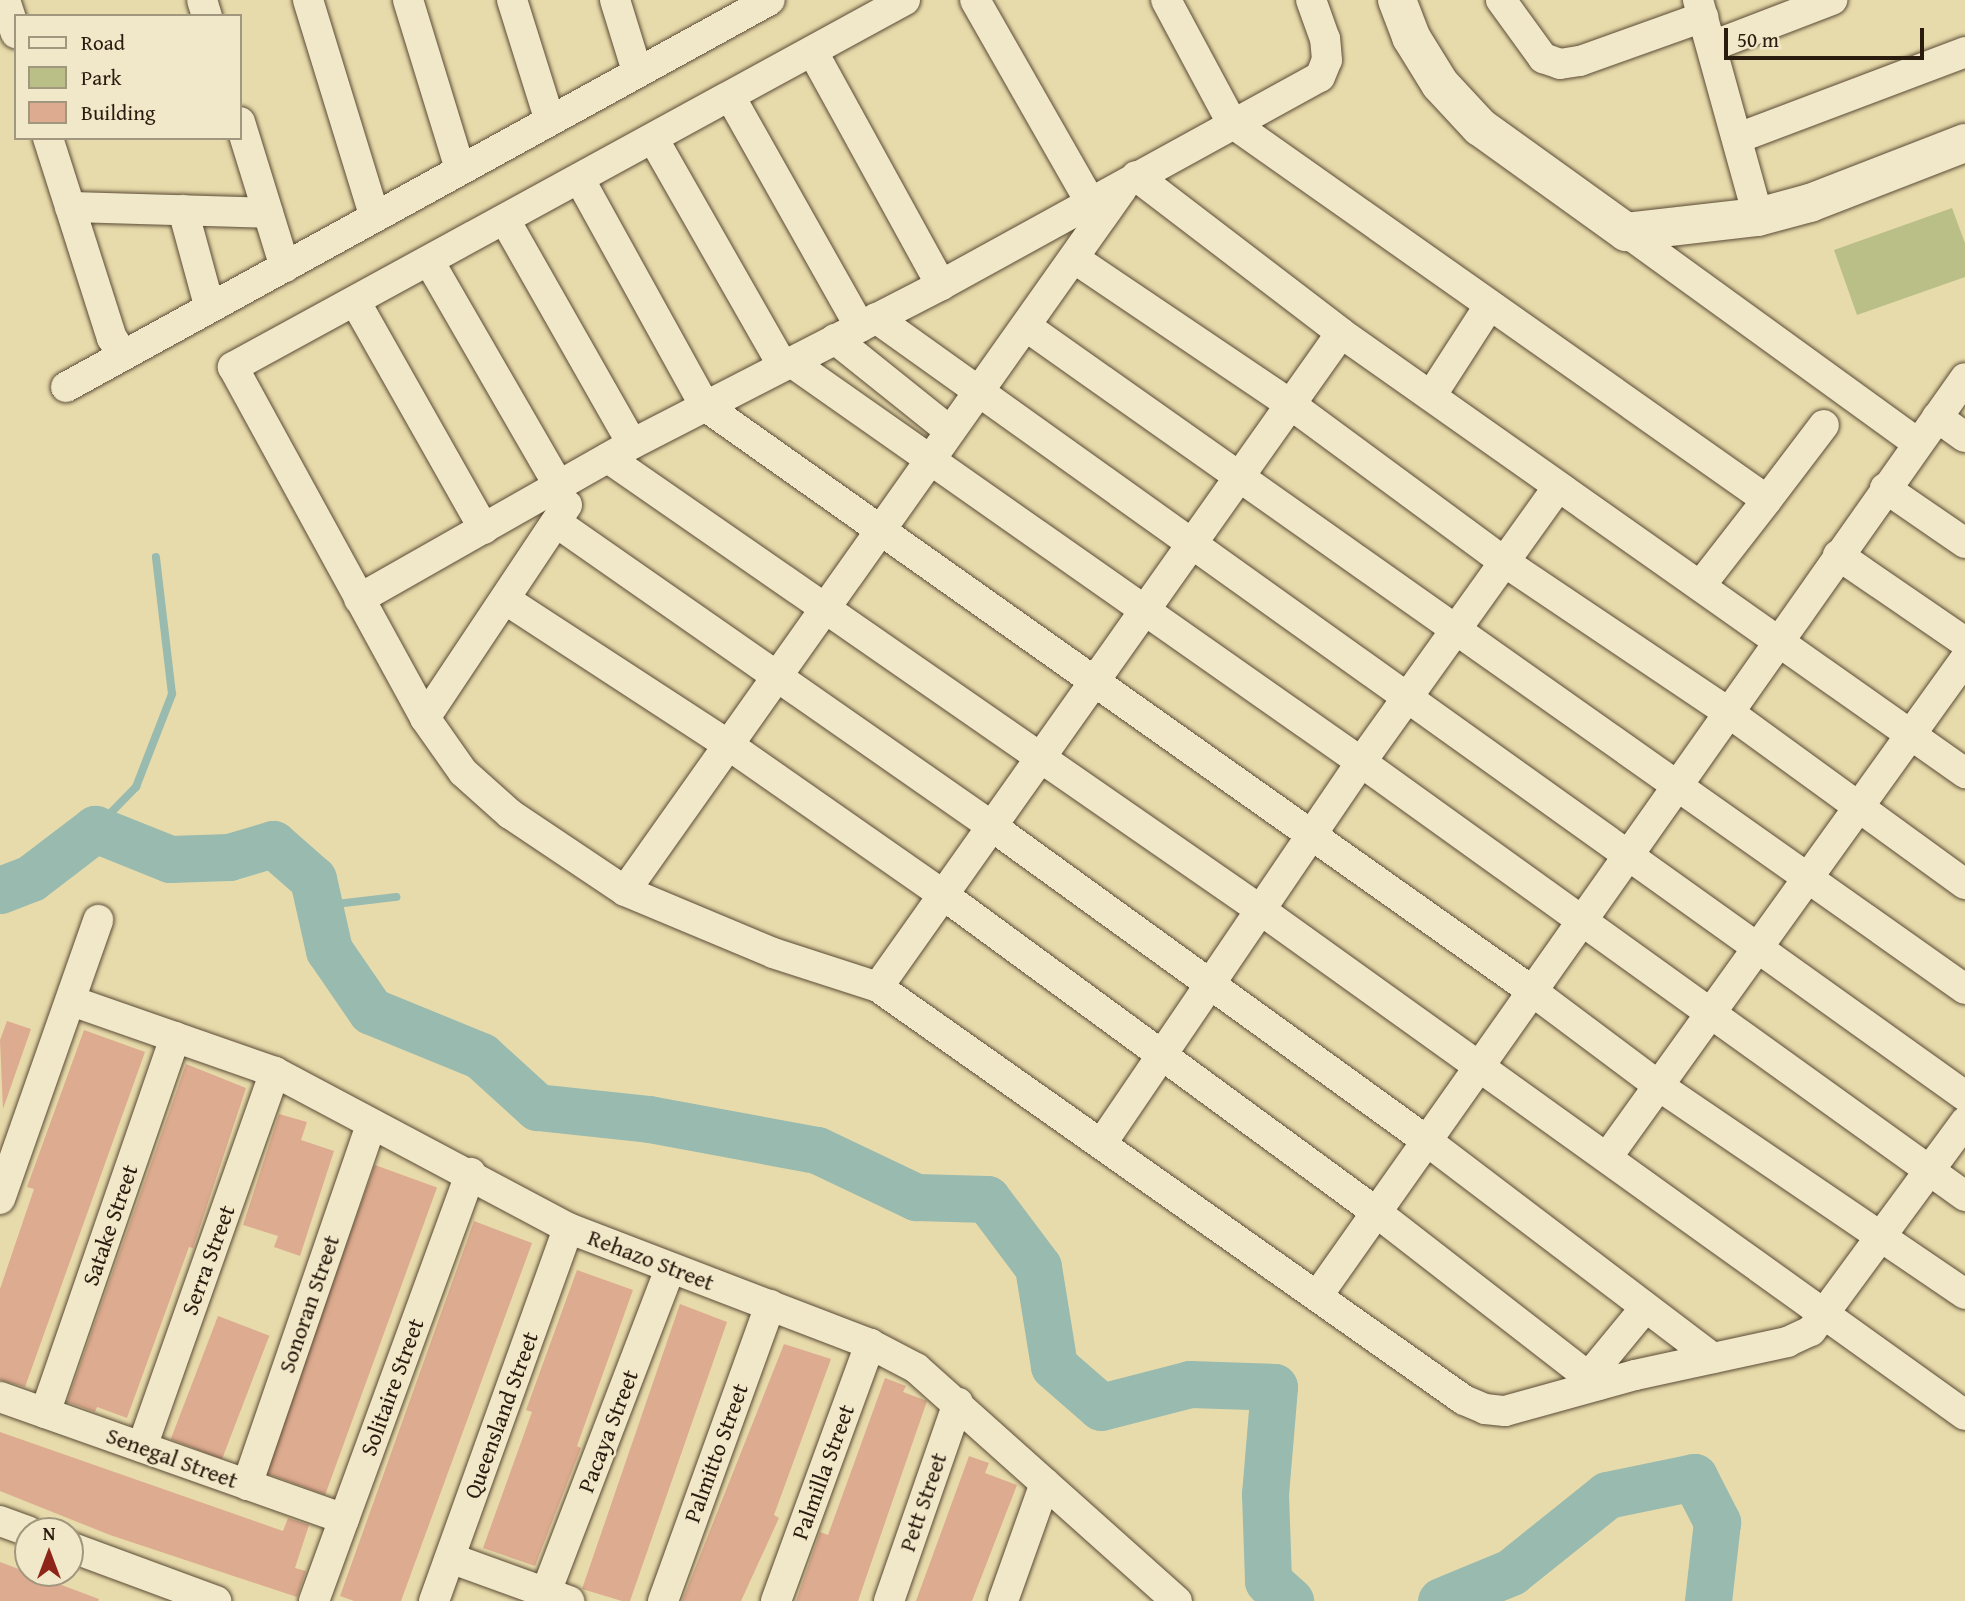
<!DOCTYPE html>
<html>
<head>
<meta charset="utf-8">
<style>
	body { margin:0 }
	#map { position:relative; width:1965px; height:1601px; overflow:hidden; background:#e8dbab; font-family:"Gentium Book Plus",serif }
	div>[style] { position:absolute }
	.green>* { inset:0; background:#b9bf87 }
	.stream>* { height:8px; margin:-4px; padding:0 4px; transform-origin:4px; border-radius:4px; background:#98baaf }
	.river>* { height:47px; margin:-23.5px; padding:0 23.5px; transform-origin:23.5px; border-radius:23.5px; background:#98baaf }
	.building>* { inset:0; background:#ddab8f; transform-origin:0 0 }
	.roads { filter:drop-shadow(0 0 2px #5a4b36) drop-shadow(0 0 2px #5a4b36) }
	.street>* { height:30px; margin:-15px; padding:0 15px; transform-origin:15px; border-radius:15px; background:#f0e8c8 }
	.secondary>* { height:38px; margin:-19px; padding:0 19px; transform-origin:19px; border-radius:19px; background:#f0e8c8 }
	span { translate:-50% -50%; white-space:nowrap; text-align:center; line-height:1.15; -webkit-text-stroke:5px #f0e8c8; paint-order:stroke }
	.street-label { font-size:23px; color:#2a1b0f }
	.legend { position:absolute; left:14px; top:14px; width:228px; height:126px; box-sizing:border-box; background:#f0e8c8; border:2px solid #a1967e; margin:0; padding:9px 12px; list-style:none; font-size:21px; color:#2a1b0f }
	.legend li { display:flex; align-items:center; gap:14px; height:35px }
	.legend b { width:35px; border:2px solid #a1967e }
	.north { position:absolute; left:14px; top:1517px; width:70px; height:70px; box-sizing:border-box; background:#f0e8c8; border:2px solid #a1967e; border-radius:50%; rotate:0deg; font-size:19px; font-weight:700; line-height:28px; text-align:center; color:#2a1b0f }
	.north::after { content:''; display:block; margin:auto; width:24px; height:32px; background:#8f2418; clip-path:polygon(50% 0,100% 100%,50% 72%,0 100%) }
	.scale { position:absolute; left:1724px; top:28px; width:200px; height:32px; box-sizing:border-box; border:4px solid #2a1b0f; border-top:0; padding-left:9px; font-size:21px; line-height:24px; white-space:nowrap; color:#2a1b0f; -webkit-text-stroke:5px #f0e8c8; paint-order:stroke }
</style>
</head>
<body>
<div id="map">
	<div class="green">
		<div style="clip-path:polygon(1952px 208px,1965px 243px,1965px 277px,1857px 315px,1834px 250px)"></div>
	</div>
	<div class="stream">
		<div style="left:95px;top:829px;width:59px;rotate:-45.7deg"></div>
		<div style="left:136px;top:787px;width:100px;rotate:-68.8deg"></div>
		<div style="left:172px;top:694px;width:138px;rotate:-96.7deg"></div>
		<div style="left:319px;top:906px;width:78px;rotate:-6.7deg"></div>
	</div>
	<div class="river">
		<div style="left:0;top:890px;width:33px;rotate:-21deg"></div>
		<div style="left:31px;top:878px;width:81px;rotate:-37.4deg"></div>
		<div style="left:95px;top:829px;width:81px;rotate:21.8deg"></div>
		<div style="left:170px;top:859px;width:59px;rotate:-1.9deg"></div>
		<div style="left:229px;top:857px;width:46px;rotate:-16.5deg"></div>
		<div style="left:273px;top:844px;width:53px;rotate:41.2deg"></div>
		<div style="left:313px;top:879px;width:73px;rotate:77.3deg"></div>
		<div style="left:329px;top:950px;width:74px;rotate:55.5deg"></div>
		<div style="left:371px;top:1011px;width:119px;rotate:22.2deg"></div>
		<div style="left:481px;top:1056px;width:76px;rotate:42.3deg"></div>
		<div style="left:537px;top:1107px;width:113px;rotate:6.1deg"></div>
		<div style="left:649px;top:1119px;width:171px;rotate:10.5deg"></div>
		<div style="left:817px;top:1150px;width:110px;rotate:25.4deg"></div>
		<div style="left:916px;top:1197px;width:71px;rotate:1.6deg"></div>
		<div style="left:987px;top:1199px;width:85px;rotate:53.1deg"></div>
		<div style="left:1038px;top:1267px;width:100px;rotate:80.8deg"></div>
		<div style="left:1054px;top:1366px;width:62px;rotate:41.1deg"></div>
		<div style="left:1101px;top:1407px;width:92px;rotate:-14.5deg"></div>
		<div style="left:1190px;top:1384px;width:84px;rotate:2deg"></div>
		<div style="left:1274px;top:1387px;width:107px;rotate:94.8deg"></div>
		<div style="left:1265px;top:1494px;width:87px;rotate:88deg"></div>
		<div style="left:1268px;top:1581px;width:30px;rotate:42deg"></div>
		<div style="left:1441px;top:1601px;width:76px;rotate:-22.5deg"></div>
		<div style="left:1511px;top:1572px;width:123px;rotate:-38.7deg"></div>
		<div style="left:1607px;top:1495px;width:89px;rotate:-11.7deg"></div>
		<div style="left:1694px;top:1477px;width:51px;rotate:62.9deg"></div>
		<div style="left:1717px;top:1522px;width:80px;rotate:96.5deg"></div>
	</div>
	<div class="building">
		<div style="clip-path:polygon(7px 1021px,31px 1029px,3px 1109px,0 1040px)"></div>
		<div style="clip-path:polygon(84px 1030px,145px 1052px,25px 1387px,0 1380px,0 1289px,34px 1189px,27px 1187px)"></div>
		<div style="clip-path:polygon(186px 1064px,246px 1088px,193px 1248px,189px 1247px,127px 1418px,97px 1407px,95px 1412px,67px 1402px)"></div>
		<div style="clip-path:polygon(279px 1114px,307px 1122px,301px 1140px,334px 1151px,300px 1256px,274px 1247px,278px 1236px,243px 1225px)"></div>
		<div style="left:375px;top:1165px;width:66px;height:327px;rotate:20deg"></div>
		<div style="clip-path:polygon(474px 1221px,532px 1243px,401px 1601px,354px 1601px,340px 1596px)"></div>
		<div style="clip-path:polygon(577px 1270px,633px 1290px,577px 1446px,581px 1448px,535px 1566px,483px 1548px,532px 1412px,526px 1410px)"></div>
		<div style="clip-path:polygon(680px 1304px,727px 1322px,630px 1601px,622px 1601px,582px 1589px)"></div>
		<div style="left:218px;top:1316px;width:55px;height:132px;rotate:21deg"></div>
		<div style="clip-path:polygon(784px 1344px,831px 1359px,774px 1515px,779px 1518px,741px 1601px,682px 1601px)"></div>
		<div style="clip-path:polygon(885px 1378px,906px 1386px,903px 1392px,927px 1401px,858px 1601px,796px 1601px,820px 1532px,828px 1535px)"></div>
		<div style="clip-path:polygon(0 1432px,283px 1531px,288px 1518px,309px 1525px,295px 1568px,306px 1571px,297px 1597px,110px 1535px,0 1491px)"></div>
		<div style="clip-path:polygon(969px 1456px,989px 1463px,985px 1473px,1017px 1485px,972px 1601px,916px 1601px)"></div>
		<div style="clip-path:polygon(0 1562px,99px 1599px,98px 1601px,0 1601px)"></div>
	</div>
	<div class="roads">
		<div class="street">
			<div style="left:5px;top:0;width:35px;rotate:72deg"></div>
			<div style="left:202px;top:0;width:17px;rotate:73deg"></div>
			<div style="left:308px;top:0;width:225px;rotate:72.9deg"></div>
			<div style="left:408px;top:0;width:177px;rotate:72.9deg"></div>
			<div style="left:512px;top:0;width:124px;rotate:72.6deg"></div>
			<div style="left:615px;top:0;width:74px;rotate:72.8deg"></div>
			<div style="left:905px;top:0;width:766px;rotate:151.36deg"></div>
			<div style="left:233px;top:367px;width:400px;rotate:61.3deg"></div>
			<div style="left:425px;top:718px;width:66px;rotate:54.9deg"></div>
			<div style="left:463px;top:772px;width:63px;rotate:41.8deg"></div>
			<div style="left:510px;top:814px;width:138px;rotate:33.8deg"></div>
			<div style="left:625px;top:891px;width:160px;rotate:22.7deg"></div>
			<div style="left:773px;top:953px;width:110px;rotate:17.9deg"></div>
			<div style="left:878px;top:987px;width:717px;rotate:35.18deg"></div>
			<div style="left:1464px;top:1400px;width:23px;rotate:23deg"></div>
			<div style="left:1485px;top:1409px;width:20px;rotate:6deg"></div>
			<div style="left:1505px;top:1411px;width:135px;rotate:-15.5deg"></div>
			<div style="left:1635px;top:1375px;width:156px;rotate:-12.2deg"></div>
			<div style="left:1787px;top:1342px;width:26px;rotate:-25deg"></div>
			<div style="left:1811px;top:1331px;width:260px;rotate:-53.6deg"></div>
			<div style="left:975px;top:0;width:234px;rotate:60.3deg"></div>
			<div style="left:1166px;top:0;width:140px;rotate:61.8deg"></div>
			<div style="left:1232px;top:123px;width:654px;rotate:35.17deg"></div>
			<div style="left:1767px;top:500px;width:109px;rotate:127.9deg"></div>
			<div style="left:1501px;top:0;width:72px;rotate:54.1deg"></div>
			<div style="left:1543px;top:58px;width:18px;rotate:19deg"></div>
			<div style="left:1560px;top:64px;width:20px;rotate:-9deg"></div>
			<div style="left:1580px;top:61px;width:131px;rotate:-19.7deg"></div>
			<div style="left:1698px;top:0;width:225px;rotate:74.5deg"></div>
			<div style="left:1712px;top:46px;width:129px;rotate:-21deg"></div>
			<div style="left:814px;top:54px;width:264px;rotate:61.2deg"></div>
			<div style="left:731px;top:98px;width:263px;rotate:60.6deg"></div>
			<div style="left:240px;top:122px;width:152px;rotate:72.8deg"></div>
			<div style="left:48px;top:138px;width:210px;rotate:72.3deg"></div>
			<div style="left:112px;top:338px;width:18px;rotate:56deg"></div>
			<div style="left:1738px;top:138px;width:243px;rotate:-20.7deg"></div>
			<div style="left:654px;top:140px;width:260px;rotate:60.3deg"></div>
			<div style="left:1136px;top:176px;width:258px;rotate:37.4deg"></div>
			<div style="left:1341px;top:333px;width:764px;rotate:35.19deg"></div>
			<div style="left:580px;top:180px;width:258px;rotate:61.1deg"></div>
			<div style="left:705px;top:406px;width:1013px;rotate:35.27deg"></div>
			<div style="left:1532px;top:991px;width:159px;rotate:36.8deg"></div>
			<div style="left:1659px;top:1086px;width:370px;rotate:34.2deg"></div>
			<div style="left:70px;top:207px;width:198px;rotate:1.7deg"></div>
			<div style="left:183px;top:210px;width:98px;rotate:74.7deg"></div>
			<div style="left:505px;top:220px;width:257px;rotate:60.4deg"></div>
			<div style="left:1626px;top:232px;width:359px;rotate:35.9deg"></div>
			<div style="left:1075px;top:259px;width:259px;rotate:34deg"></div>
			<div style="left:1290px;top:404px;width:268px;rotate:36.4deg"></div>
			<div style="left:1506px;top:563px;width:267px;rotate:33.9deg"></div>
			<div style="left:1728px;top:712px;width:293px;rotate:36deg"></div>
			<div style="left:429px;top:261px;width:260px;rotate:60deg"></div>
			<div style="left:355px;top:301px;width:262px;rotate:60.5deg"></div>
			<div style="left:876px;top:318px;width:1338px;rotate:35.54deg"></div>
			<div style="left:1027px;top:327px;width:1148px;rotate:35.21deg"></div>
			<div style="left:835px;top:339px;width:147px;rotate:38.7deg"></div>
			<div style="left:791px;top:362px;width:696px;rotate:35.06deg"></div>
			<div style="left:1361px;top:762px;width:744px;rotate:35.7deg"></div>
			<div style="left:66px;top:387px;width:803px;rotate:-28.8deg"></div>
			<div style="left:1431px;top:396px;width:107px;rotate:-57.2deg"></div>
			<div style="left:1937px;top:417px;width:34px;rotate:36deg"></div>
			<div style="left:608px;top:458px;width:796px;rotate:34.71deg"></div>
			<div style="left:1262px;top:911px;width:865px;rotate:35.64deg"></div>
			<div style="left:1885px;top:488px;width:97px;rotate:34.5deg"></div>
			<div style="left:1767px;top:500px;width:94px;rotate:-52.8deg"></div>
			<div style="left:557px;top:523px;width:528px;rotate:34.89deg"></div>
			<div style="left:990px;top:825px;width:539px;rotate:35.87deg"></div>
			<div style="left:1427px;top:1141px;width:359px;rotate:37.2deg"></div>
			<div style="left:1838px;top:555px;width:154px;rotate:34.4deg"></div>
			<div style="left:359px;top:599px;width:314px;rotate:-29.6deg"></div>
			<div style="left:632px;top:444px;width:348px;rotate:-27.2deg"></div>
			<div style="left:941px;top:285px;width:432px;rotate:-28.8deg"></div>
			<div style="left:1320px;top:77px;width:18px;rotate:-68deg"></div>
			<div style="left:1327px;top:60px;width:21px;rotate:-95deg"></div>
			<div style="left:1325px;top:39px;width:41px;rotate:-109.7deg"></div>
			<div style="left:506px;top:600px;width:264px;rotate:33.1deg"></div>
			<div style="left:727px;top:744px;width:262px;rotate:34.9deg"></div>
			<div style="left:942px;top:894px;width:538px;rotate:36.23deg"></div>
			<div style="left:1376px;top:1212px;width:282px;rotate:37.8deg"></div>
			<div style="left:425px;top:718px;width:256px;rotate:-56.3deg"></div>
			<div style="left:625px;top:891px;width:860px;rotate:-54.7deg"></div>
			<div style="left:878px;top:987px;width:801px;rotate:-54.7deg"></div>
			<div style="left:72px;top:1001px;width:215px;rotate:19.3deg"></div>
			<div style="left:275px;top:1072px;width:332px;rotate:28deg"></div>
			<div style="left:568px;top:1228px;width:324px;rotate:21deg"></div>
			<div style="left:870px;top:1344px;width:52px;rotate:27.6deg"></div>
			<div style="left:916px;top:1368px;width:350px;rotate:41.8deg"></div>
			<div style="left:1102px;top:1143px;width:461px;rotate:-55.8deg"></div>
			<div style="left:1361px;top:762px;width:338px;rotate:-54.4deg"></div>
			<div style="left:1608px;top:1156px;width:612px;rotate:-54.31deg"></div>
			<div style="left:0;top:1199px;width:296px;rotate:-70.6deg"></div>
			<div style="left:1318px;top:1295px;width:1122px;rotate:-54.79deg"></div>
			<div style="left:1589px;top:1376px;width:88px;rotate:-50.5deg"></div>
			<div style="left:0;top:1397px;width:365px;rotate:19.5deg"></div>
			<div style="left:45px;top:1413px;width:398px;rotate:-70.9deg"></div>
			<div style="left:142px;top:1447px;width:398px;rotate:-70.5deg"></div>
			<div style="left:247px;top:1485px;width:382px;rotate:-71deg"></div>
			<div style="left:0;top:1521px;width:30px;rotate:20deg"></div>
			<div style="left:70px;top:1547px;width:156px;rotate:20.3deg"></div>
			<div style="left:450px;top:1558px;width:127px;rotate:19.9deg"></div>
			<div style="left:546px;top:1592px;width:346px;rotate:-69deg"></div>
			<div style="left:314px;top:1601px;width:456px;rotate:-69.9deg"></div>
			<div style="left:434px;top:1601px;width:396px;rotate:-70.2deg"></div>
			<div style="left:663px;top:1601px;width:315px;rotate:-70.1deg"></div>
			<div style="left:776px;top:1601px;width:274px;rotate:-69.9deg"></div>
			<div style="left:889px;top:1601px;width:210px;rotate:-70.8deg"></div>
			<div style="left:1003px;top:1601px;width:125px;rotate:-70.4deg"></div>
		</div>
		<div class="secondary">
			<div style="left:1397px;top:0;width:40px;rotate:69deg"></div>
			<div style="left:1411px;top:37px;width:55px;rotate:58.3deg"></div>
			<div style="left:1440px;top:84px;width:59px;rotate:47.1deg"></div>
			<div style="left:1480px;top:127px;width:180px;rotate:35.7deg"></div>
			<div style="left:1626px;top:232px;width:133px;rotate:-6.5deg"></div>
			<div style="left:1758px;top:217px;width:54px;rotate:-15.1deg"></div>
			<div style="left:1810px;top:203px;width:166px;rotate:-21.2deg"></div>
		</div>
	</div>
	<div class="street-label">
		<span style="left:110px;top:1225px;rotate:-71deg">Satake Street</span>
		<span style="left:208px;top:1260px;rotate:-70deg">Serra Street</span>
		<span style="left:651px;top:1260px;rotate:21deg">Rehazo Street</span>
		<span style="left:309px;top:1304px;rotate:-71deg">Sonoran Street</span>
		<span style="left:392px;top:1387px;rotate:-70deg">Solitaire Street</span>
		<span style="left:501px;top:1415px;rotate:-70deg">Queensland Street</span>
		<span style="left:608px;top:1431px;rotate:-69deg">Pacaya Street</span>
		<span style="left:716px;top:1453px;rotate:-70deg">Palmitto Street</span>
		<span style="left:172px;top:1458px;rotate:20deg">Senegal Street</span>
		<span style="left:823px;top:1472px;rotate:-70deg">Palmilla Street</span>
		<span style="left:923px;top:1502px;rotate:-71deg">Pett Street</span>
	</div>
	<ul class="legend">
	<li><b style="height:9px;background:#f0e8c8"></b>Road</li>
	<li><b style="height:19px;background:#b9bf87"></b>Park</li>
	<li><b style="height:19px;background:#ddab8f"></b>Building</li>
	</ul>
	<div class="north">N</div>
	<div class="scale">50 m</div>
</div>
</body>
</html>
